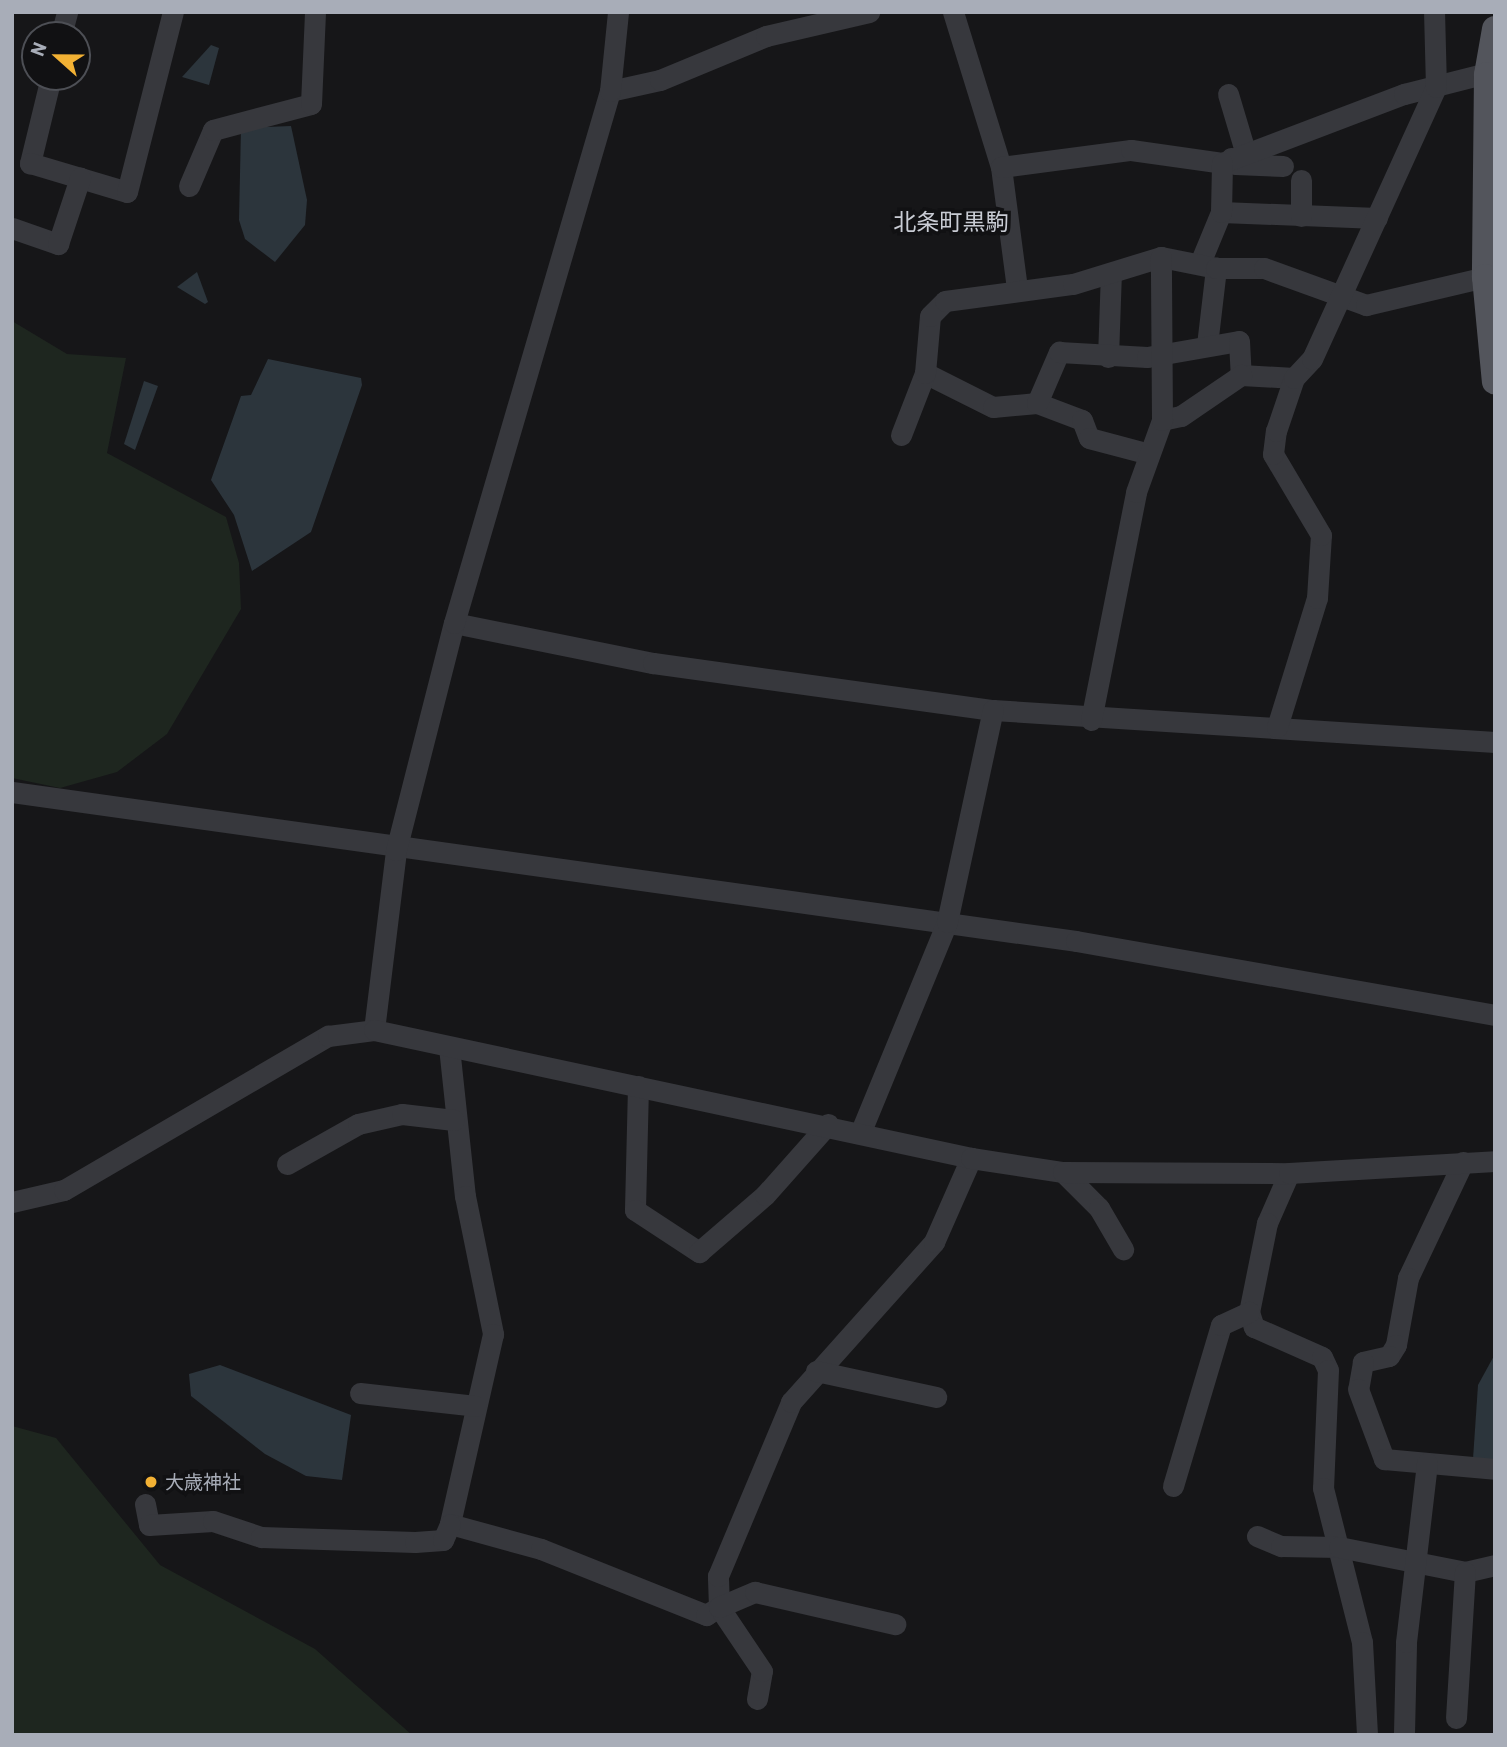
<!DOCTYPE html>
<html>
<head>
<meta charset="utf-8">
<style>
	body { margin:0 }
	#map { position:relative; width:1507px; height:1747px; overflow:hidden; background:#161618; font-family:Barlow,"Noto Sans JP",sans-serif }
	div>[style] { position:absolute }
	.green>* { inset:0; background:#1e261f }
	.water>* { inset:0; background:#2c353c }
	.minor>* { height:21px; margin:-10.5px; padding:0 10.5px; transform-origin:10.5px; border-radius:10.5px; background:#37383d }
	.major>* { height:26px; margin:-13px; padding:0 13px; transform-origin:13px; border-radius:13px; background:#53555c }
	.dots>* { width:19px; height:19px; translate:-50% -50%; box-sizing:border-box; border:4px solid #111113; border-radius:50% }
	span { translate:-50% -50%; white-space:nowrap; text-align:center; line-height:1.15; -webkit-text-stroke:7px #111113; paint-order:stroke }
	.poi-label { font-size:19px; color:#a8adb8 }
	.left { translate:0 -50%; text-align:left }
	.quarter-label { font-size:23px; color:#c9ccd4 }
	.frame { position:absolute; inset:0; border:14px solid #a8adb8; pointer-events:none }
	.north { position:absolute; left:21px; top:21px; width:70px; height:70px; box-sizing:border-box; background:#111113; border:2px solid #4d4f55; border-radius:50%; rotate:291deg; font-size:19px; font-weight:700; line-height:28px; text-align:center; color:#a8adb8 }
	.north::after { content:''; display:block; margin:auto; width:24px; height:32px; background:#f2b134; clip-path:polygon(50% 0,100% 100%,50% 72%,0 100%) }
</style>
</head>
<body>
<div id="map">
	<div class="green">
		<div style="clip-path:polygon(12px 321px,67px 354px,126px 358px,107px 453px,226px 517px,239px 563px,241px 609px,167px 734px,117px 772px,60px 788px,12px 778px)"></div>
		<div style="clip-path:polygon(12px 1426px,56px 1438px,160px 1565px,315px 1649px,412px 1735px,12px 1735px)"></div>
	</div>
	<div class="water">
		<div style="clip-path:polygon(211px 45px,219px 48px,209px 85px,182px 77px)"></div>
		<div style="clip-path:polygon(291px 126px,307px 200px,305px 225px,275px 262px,245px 239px,239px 220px,241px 128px)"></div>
		<div style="clip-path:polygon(197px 272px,208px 302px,205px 304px,177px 287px)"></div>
		<div style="clip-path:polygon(268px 359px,361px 378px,362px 385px,311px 532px,252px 571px,234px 515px,211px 480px,241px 396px,251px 395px)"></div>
		<div style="clip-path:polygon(144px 381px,158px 386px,135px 450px,124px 444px)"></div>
		<div style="clip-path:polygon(1495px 1354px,1495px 1463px,1473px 1459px,1478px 1385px)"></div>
		<div style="clip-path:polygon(220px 1365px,351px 1415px,342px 1480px,306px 1476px,265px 1454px,191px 1396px,189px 1374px)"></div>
	</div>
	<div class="minor">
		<div style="left:953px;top:12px;width:162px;rotate:72.8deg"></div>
		<div style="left:1001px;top:167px;width:123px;rotate:82.5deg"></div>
		<div style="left:61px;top:35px;width:24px;rotate:-75deg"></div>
		<div style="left:51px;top:77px;width:89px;rotate:103.7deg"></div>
		<div style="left:30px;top:163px;width:101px;rotate:16.6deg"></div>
		<div style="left:127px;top:192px;width:186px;rotate:-75.7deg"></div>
		<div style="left:610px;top:91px;width:51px;rotate:-12.4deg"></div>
		<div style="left:660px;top:80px;width:115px;rotate:-22.5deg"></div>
		<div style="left:766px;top:36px;width:106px;rotate:-13.1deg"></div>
		<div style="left:1228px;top:94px;width:59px;rotate:73.4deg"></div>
		<div style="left:1231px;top:158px;width:7px;rotate:56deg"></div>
		<div style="left:1235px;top:164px;width:48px;rotate:2.4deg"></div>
		<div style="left:1001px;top:167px;width:131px;rotate:-7.5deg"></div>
		<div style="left:1131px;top:150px;width:92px;rotate:8.1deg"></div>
		<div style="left:1222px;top:163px;width:195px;rotate:-20.8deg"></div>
		<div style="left:1404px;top:94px;width:94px;rotate:-14.2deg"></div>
		<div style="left:189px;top:186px;width:61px;rotate:-66.8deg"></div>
		<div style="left:213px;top:130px;width:101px;rotate:-14.9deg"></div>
		<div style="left:311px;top:104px;width:92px;rotate:-87.5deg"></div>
		<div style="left:1221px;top:212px;width:156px;rotate:2.2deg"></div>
		<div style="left:1301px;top:216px;width:36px;rotate:-90deg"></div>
		<div style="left:12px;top:228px;width:49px;rotate:19.2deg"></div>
		<div style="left:58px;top:244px;width:70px;rotate:-71.6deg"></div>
		<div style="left:1200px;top:263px;width:55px;rotate:-67.6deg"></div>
		<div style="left:1221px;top:212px;width:49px;rotate:-88.8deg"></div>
		<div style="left:1207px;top:345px;width:78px;rotate:-83.3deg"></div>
		<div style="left:1108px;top:357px;width:84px;rotate:-88deg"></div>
		<div style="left:925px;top:373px;width:76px;rotate:26.6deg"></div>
		<div style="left:993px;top:407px;width:44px;rotate:-5.2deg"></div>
		<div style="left:1037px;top:403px;width:48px;rotate:20.7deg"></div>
		<div style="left:1082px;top:420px;width:19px;rotate:69deg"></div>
		<div style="left:1089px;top:438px;width:62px;rotate:14.9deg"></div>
		<div style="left:1037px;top:403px;width:56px;rotate:-66.7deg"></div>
		<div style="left:1059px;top:352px;width:88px;rotate:3.3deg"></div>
		<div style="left:1147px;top:357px;width:93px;rotate:-9.9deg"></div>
		<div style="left:1239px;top:341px;width:34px;rotate:87deg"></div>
		<div style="left:1241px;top:375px;width:53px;rotate:3.2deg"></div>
		<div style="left:1162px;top:420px;width:19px;rotate:-12deg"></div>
		<div style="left:1181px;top:416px;width:73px;rotate:-34.3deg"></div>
		<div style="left:901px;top:435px;width:66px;rotate:-68.8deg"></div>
		<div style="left:925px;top:373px;width:57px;rotate:-85deg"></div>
		<div style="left:930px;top:316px;width:21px;rotate:-45deg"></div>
		<div style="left:945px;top:301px;width:129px;rotate:-7.6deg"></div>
		<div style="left:1073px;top:284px;width:92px;rotate:-17.1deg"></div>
		<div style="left:1161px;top:257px;width:56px;rotate:11.3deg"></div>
		<div style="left:1216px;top:268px;width:48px"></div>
		<div style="left:1264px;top:268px;width:109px;rotate:19.9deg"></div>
		<div style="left:1366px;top:305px;width:122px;rotate:-13.2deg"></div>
		<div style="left:454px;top:623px;width:203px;rotate:11.4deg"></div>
		<div style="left:653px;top:663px;width:343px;rotate:7.9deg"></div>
		<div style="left:993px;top:710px;width:503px;rotate:3.65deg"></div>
		<div style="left:1091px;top:720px;width:232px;rotate:-78.8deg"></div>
		<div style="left:1136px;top:492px;width:77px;rotate:-70.1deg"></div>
		<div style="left:1162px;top:420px;width:163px;rotate:-90.4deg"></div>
		<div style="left:1277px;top:727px;width:135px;rotate:-72.8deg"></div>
		<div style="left:1317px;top:598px;width:63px;rotate:-86.4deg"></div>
		<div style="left:1321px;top:535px;width:94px;rotate:-120.7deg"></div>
		<div style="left:1273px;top:454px;width:23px;rotate:-83deg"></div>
		<div style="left:1276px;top:431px;width:56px;rotate:-71.2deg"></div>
		<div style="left:1294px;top:378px;width:26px;rotate:-47deg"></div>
		<div style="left:1312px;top:359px;width:299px;rotate:-65.5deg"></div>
		<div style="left:1436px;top:87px;width:75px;rotate:-91.5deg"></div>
		<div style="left:12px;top:792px;width:1074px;rotate:7.97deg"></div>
		<div style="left:1076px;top:941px;width:425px;rotate:10deg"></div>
		<div style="left:374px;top:1030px;width:181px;rotate:-83deg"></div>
		<div style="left:396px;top:850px;width:234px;rotate:-75.7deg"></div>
		<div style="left:454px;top:623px;width:554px;rotate:-73.66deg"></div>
		<div style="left:610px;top:91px;width:79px;rotate:-84.2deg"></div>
		<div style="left:449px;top:1047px;width:150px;rotate:83.9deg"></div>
		<div style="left:465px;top:1196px;width:141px;rotate:78.5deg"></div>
		<div style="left:493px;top:1334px;width:195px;rotate:102.8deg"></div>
		<div style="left:450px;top:1524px;width:94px;rotate:15.4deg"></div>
		<div style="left:541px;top:1549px;width:178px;rotate:21.8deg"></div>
		<div style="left:706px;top:1615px;width:15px;rotate:-32deg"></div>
		<div style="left:719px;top:1607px;width:31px;rotate:-92deg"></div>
		<div style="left:718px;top:1576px;width:189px;rotate:-67.2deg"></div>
		<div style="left:791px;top:1402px;width:215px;rotate:-48.2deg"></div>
		<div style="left:934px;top:1242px;width:92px;rotate:-66.2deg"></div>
		<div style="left:638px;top:1086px;width:124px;rotate:91.4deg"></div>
		<div style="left:635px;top:1210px;width:77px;rotate:33.3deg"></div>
		<div style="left:699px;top:1252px;width:87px;rotate:-40.8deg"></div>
		<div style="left:765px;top:1195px;width:95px;rotate:-48.4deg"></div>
		<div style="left:861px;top:1131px;width:226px;rotate:-67.6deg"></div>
		<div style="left:947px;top:922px;width:217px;rotate:-77.8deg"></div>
		<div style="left:1463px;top:1162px;width:128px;rotate:115.4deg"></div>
		<div style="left:1408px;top:1278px;width:68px;rotate:100.2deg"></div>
		<div style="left:1396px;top:1345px;width:13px;rotate:122deg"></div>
		<div style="left:1389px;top:1356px;width:27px;rotate:167deg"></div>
		<div style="left:1363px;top:1362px;width:27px;rotate:100deg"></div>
		<div style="left:1358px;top:1389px;width:75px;rotate:69.6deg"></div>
		<div style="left:1384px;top:1459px;width:111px;rotate:5.1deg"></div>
		<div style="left:287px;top:1164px;width:81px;rotate:-29.4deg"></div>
		<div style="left:358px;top:1124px;width:45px;rotate:-12.8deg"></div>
		<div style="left:402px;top:1114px;width:52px;rotate:6.6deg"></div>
		<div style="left:1063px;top:1172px;width:51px;rotate:45deg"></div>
		<div style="left:1099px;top:1208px;width:48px;rotate:59.7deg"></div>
		<div style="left:1289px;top:1173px;width:55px;rotate:113.7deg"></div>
		<div style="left:1267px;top:1223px;width:91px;rotate:101.4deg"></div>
		<div style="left:1249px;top:1312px;width:16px;rotate:72deg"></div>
		<div style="left:1254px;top:1327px;width:74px;rotate:23.8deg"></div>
		<div style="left:1322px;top:1357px;width:14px;rotate:65deg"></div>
		<div style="left:1328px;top:1370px;width:118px;rotate:92.4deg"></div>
		<div style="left:1323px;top:1488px;width:159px;rotate:75.8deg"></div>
		<div style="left:1362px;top:1642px;width:93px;rotate:86.9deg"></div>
		<div style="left:12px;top:1202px;width:53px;rotate:-13deg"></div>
		<div style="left:64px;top:1190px;width:306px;rotate:-30.3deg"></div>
		<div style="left:328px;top:1036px;width:46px;rotate:-7.4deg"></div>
		<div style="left:374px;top:1030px;width:611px;rotate:12.1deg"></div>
		<div style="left:971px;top:1158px;width:93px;rotate:8.7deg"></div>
		<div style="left:1063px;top:1172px;width:226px;rotate:0.3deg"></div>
		<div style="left:1289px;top:1173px;width:206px;rotate:-3.3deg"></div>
		<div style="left:816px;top:1371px;width:123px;rotate:12.2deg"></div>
		<div style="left:360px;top:1393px;width:116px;rotate:6.4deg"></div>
		<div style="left:1173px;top:1486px;width:168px;rotate:-73.4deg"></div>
		<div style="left:1221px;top:1325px;width:31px;rotate:-25deg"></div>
		<div style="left:145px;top:1504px;width:21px;rotate:79deg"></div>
		<div style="left:149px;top:1525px;width:64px;rotate:-3.6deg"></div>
		<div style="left:213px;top:1521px;width:51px;rotate:18.4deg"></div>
		<div style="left:261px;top:1537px;width:154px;rotate:1.9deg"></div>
		<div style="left:415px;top:1542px;width:28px;rotate:-4deg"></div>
		<div style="left:443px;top:1540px;width:17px;rotate:-66deg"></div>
		<div style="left:1257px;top:1536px;width:26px;rotate:23deg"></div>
		<div style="left:1281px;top:1546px;width:58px;rotate:1deg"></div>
		<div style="left:1339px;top:1547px;width:128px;rotate:11.2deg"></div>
		<div style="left:1465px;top:1572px;width:31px;rotate:-13deg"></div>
		<div style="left:757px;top:1699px;width:28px;rotate:-80deg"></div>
		<div style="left:762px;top:1671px;width:77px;rotate:-123.9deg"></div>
		<div style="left:719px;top:1607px;width:39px;rotate:-23deg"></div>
		<div style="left:755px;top:1592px;width:144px;rotate:12.9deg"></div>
		<div style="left:1456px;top:1718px;width:146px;rotate:-86.5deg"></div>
		<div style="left:1404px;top:1733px;width:91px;rotate:-88.7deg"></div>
		<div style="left:1406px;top:1642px;width:180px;rotate:-83.3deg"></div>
	</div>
	<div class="major">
		<div style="left:1495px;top:29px;width:47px;rotate:99.9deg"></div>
		<div style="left:1487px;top:75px;width:202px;rotate:90.6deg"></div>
		<div style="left:1485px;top:277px;width:105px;rotate:84.6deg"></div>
	</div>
	<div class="dots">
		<div style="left:151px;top:1482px;background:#f2b134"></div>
	</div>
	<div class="poi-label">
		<span class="left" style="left:165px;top:1482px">大歳神社</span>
	</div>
	<div class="quarter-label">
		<span style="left:951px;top:221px">北条町黒駒</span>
	</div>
	<div class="frame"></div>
	<div class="north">N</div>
</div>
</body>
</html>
